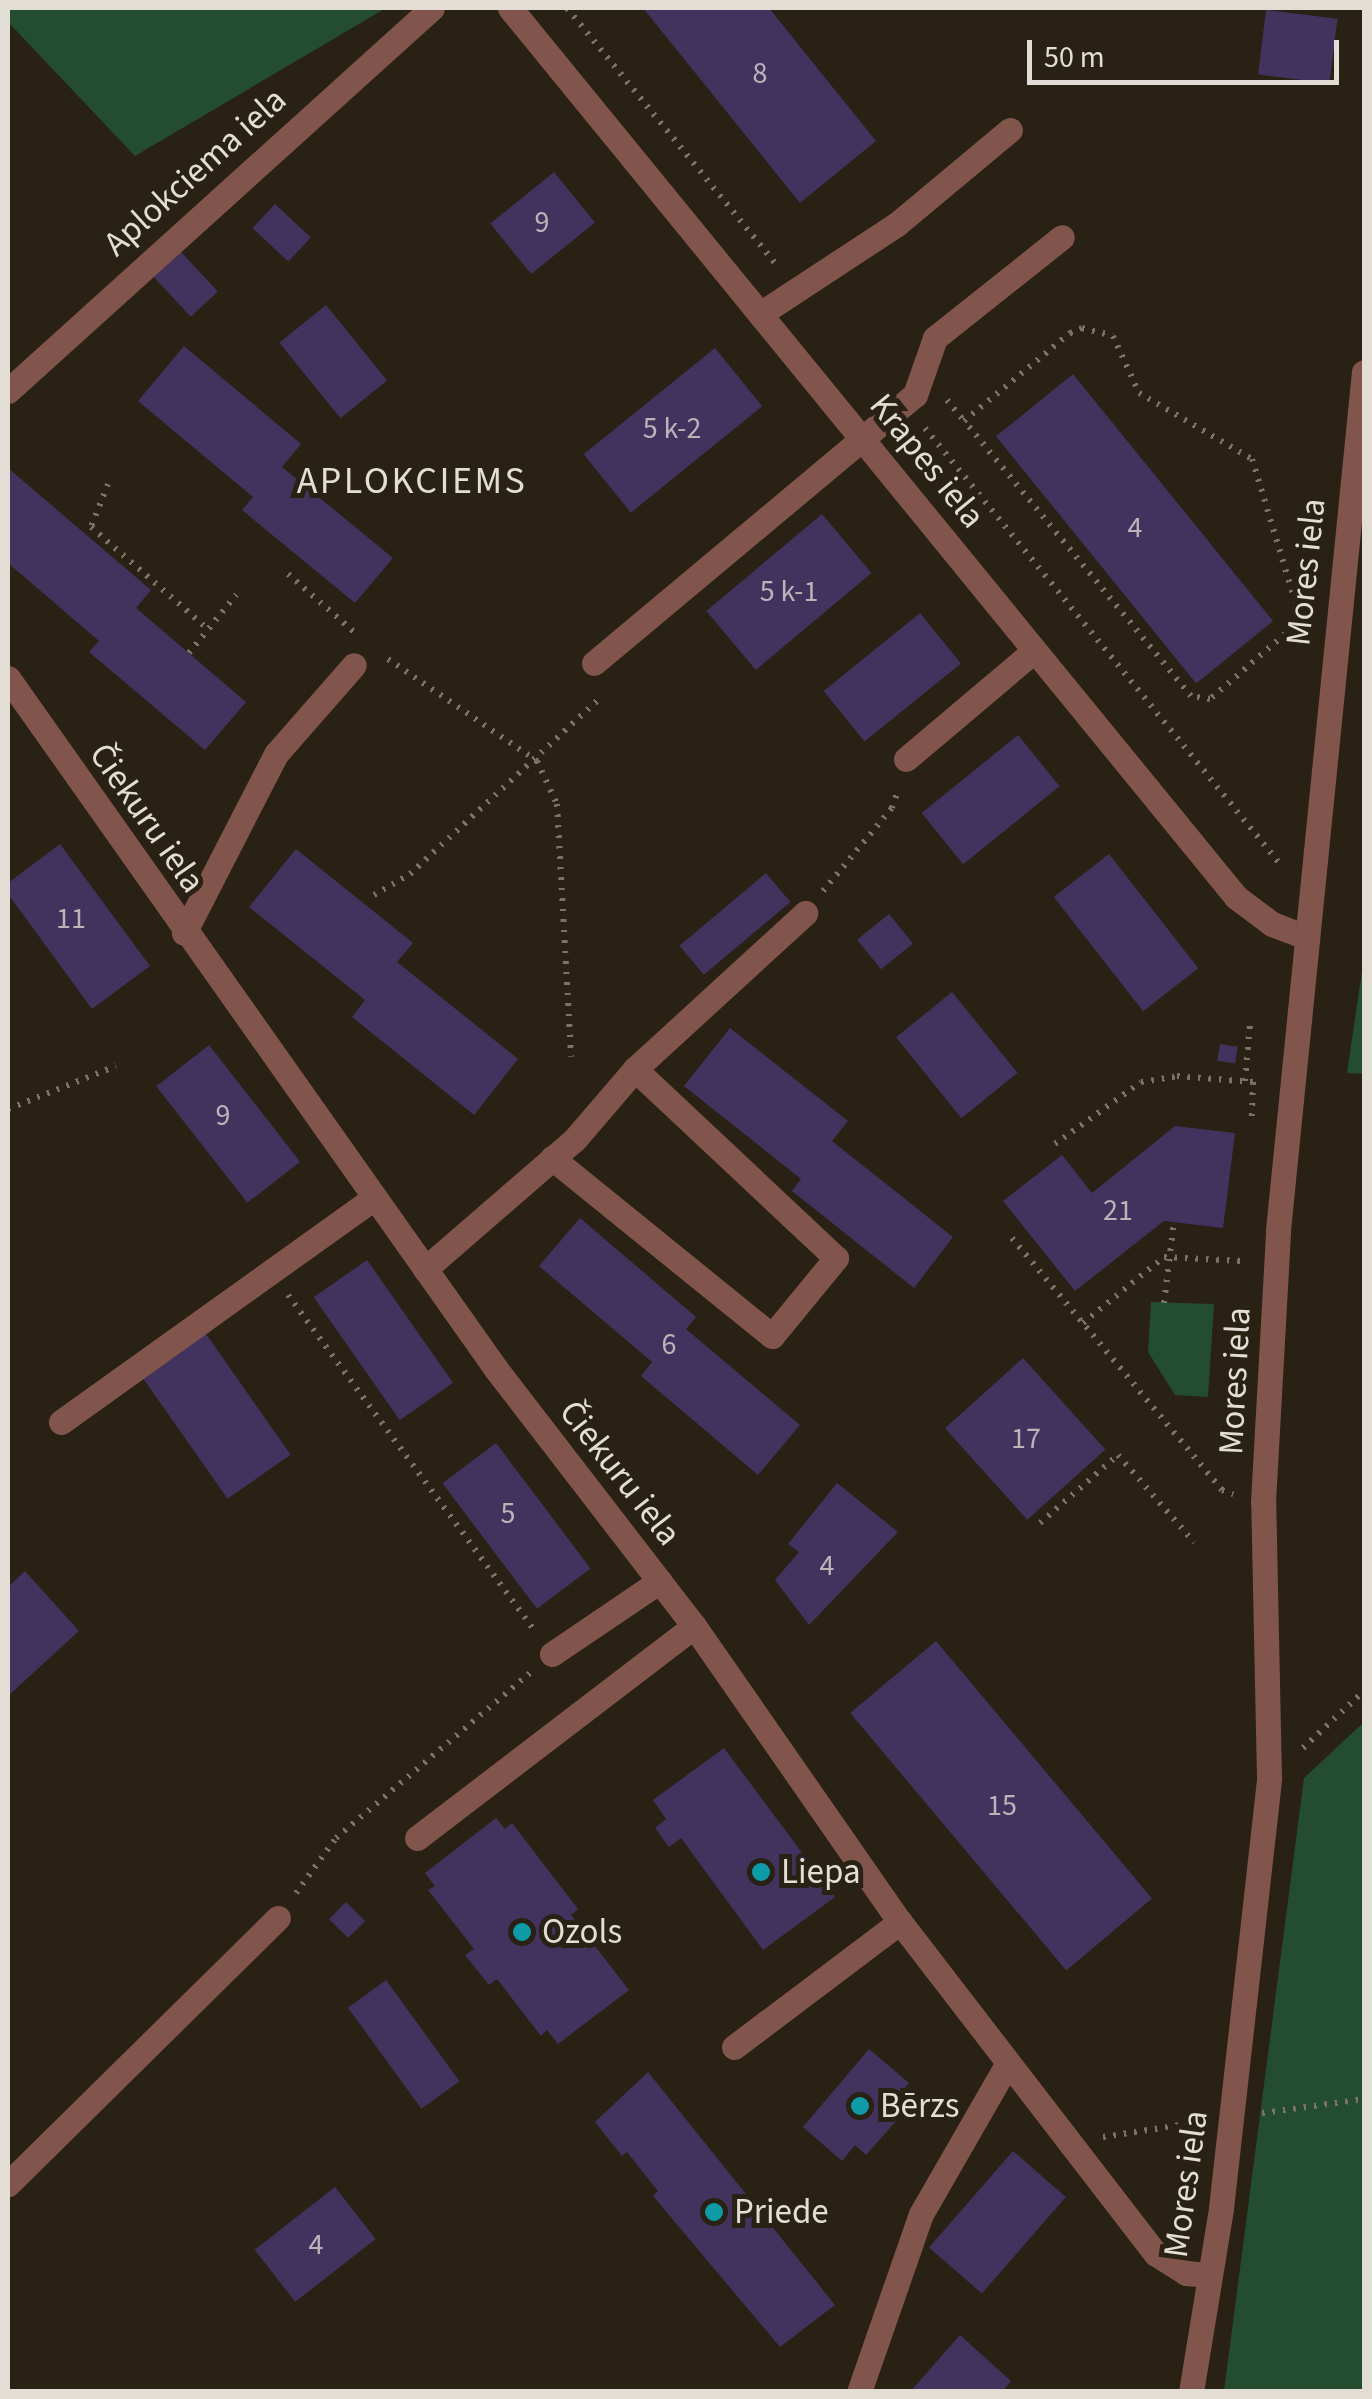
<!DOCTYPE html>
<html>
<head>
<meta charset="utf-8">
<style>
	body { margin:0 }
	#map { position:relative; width:1372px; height:2399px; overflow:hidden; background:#282114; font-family:"Source Sans 3",sans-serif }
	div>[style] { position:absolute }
	.green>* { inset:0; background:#244d2f }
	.building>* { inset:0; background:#42335e; transform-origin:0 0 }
	.path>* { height:6px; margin-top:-3px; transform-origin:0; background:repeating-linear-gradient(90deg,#7a7468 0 2.5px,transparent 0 10.5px) }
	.minor>* { height:25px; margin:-12.5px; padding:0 12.5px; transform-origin:12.5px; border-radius:12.5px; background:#81554b }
	.dots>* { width:28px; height:28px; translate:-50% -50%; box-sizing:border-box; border:5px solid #282114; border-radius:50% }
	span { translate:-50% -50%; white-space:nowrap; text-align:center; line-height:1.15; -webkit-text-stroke:10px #282114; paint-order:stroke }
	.number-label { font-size:30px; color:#bbb3b7 }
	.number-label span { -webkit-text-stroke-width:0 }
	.street-label { font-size:35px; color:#e3ded5 }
	.poi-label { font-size:35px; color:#e3ded5 }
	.left { translate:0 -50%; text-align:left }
	.neighbourhood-label { font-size:38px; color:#e3ded5; letter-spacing:2.5px }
	.frame { position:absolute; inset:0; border:10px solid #e3ded5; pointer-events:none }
	.scale { position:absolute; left:1027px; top:40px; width:312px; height:45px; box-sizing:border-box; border:5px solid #e3ded5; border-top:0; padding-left:12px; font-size:30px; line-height:35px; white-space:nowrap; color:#e3ded5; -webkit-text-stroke:8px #282114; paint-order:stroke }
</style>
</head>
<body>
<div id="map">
	<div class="green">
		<div style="clip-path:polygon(8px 8px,386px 8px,135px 156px,8px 22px)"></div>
		<div style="clip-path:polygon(1364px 957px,1364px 1074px,1347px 1073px)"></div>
		<div style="clip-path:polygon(1151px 1302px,1214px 1304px,1208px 1397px,1175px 1395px,1148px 1352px)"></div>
		<div style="clip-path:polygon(1364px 1722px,1364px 2391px,1224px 2391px,1304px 1778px)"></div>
	</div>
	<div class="building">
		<div style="clip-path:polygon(643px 8px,769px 8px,876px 141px,800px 203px)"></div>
		<div style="left:1266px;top:10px;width:72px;height:65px;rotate:7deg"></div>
		<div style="left:554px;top:172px;width:65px;height:82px;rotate:51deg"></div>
		<div style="left:275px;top:204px;width:49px;height:33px;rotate:43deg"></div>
		<div style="left:181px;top:252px;width:54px;height:37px;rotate:47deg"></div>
		<div style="left:326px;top:305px;width:97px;height:60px;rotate:51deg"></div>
		<div style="clip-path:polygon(184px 346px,301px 444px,282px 467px,393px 558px,355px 603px,242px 510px,253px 497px,138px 401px)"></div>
		<div style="left:715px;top:348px;width:75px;height:169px;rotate:51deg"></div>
		<div style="left:1073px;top:374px;width:318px;height:99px;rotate:51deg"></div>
		<div style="clip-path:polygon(8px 468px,151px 590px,136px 608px,246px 702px,205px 750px,89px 652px,99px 641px,8px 563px)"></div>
		<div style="left:822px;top:514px;width:77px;height:151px;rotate:50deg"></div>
		<div style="left:920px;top:613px;width:65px;height:124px;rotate:51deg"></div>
		<div style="left:1018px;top:735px;width:66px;height:124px;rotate:51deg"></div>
		<div style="clip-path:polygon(60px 844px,150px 966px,92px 1009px,8px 894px,8px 883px)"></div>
		<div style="clip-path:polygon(296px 849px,413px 943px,397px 962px,518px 1059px,474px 1115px,352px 1017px,365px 1000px,249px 907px)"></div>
		<div style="left:1109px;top:854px;width:145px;height:70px;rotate:52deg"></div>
		<div style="left:766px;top:873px;width:38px;height:113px;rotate:50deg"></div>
		<div style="left:889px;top:914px;width:38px;height:41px;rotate:51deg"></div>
		<div style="left:952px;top:992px;width:104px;height:72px;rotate:51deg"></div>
		<div style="clip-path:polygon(730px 1028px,848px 1121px,832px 1141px,953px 1237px,914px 1288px,792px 1191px,801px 1179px,684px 1086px)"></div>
		<div style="left:1220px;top:1044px;width:18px;height:17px;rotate:9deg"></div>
		<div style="left:209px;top:1045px;width:148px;height:67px;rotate:52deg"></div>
		<div style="clip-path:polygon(1175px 1126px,1235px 1133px,1223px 1228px,1164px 1221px,1075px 1291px,1003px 1201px,1062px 1155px,1092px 1193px)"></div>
		<div style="clip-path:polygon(580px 1218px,696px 1317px,686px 1329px,800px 1425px,758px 1475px,641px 1376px,652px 1362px,539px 1266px)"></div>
		<div style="left:367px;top:1260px;width:150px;height:65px;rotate:55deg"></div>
		<div style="left:204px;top:1331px;width:151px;height:77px;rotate:55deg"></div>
		<div style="left:1023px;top:1358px;width:123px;height:105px;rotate:48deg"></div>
		<div style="left:496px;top:1443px;width:157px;height:67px;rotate:53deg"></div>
		<div style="clip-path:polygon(837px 1483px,898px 1532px,809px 1625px,775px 1580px,799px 1552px,788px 1544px)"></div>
		<div style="clip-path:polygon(25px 1571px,79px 1631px,8px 1696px,8px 1587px)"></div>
		<div style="left:936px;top:1641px;width:336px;height:112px;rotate:50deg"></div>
		<div style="clip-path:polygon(724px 1748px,835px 1897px,763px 1950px,681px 1838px,669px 1847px,655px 1828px,666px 1819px,653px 1800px)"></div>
		<div style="clip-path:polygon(496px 1818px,505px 1829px,512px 1823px,578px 1909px,571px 1915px,629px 1990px,558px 2044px,547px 2030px,541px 2036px,497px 1979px,489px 1985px,465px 1955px,474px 1949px,428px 1890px,435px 1886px,425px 1873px)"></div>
		<div style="left:346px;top:1902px;width:27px;height:24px;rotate:45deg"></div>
		<div style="left:386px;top:1980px;width:125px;height:47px;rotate:54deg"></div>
		<div style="clip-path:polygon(869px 2049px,909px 2083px,893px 2101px,905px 2111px,866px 2155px,855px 2145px,842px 2161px,803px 2127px)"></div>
		<div style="clip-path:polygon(648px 2072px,835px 2305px,780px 2347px,653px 2196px,658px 2191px,627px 2152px,622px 2156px,595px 2122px)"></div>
		<div style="left:1013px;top:2151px;width:70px;height:128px;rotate:41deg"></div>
		<div style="left:335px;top:2187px;width:66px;height:102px;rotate:52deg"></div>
		<div style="clip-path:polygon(960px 2335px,1011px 2381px,1002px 2392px,910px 2392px)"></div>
	</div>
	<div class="path">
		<div style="left:567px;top:8px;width:334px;rotate:50.8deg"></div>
		<div style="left:947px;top:400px;width:27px;rotate:51deg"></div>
		<div style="left:964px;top:421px;width:138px;rotate:-39.7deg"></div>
		<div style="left:1070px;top:333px;width:13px;rotate:-23deg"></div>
		<div style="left:1082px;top:328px;width:32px;rotate:14deg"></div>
		<div style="left:1113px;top:336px;width:63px;rotate:65.5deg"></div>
		<div style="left:1139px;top:393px;width:131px;rotate:30.3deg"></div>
		<div style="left:1252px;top:459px;width:168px;rotate:73.1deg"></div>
		<div style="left:1301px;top:620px;width:121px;rotate:139deg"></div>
		<div style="left:1210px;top:699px;width:19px;rotate:-171deg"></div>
		<div style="left:1191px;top:696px;width:357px;rotate:-129.5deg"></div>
		<div style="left:925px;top:428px;width:562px;rotate:50.85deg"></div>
		<div style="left:108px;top:484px;width:46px;rotate:111.6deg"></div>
		<div style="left:91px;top:527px;width:157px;rotate:41.1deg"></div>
		<div style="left:288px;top:574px;width:88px;rotate:41.3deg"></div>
		<div style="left:189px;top:653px;width:75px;rotate:-51deg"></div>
		<div style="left:388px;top:659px;width:181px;rotate:34.4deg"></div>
		<div style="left:537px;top:761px;width:47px;rotate:65.1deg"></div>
		<div style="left:557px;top:804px;width:253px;rotate:86.8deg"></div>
		<div style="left:823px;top:891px;width:108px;rotate:-50.3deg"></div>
		<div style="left:892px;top:808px;width:20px;rotate:-72deg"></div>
		<div style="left:374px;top:895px;width:42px;rotate:-30.3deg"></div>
		<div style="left:410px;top:874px;width:262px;rotate:-42.8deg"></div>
		<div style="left:1245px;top:1081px;width:57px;rotate:-85deg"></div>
		<div style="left:8px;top:1109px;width:116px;rotate:-21.7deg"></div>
		<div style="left:1055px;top:1144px;width:106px;rotate:-35.8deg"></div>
		<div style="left:1141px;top:1082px;width:36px;rotate:-9deg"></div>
		<div style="left:1177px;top:1076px;width:76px;rotate:4.5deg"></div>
		<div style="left:1253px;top:1082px;width:37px;rotate:92deg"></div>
		<div style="left:1012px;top:1238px;width:328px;rotate:50.2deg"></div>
		<div style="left:1222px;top:1490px;width:12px;rotate:20deg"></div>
		<div style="left:288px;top:1295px;width:413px;rotate:53.7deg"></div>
		<div style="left:1164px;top:1303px;width:82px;rotate:-83deg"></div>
		<div style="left:1083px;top:1323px;width:104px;rotate:-39.2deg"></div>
		<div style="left:1164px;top:1257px;width:78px;rotate:2.9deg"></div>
		<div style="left:1040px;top:1523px;width:103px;rotate:-41.1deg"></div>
		<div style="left:1118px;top:1455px;width:116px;rotate:48.9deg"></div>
		<div style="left:1303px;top:1748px;width:83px;rotate:-43.1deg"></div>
		<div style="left:296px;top:1893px;width:68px;rotate:-54deg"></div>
		<div style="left:336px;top:1838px;width:255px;rotate:-40.4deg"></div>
		<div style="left:1262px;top:2113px;width:103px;rotate:-7.8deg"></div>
		<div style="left:1103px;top:2137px;width:98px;rotate:-8.8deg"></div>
	</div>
	<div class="minor">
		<div style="left:510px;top:8px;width:1148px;rotate:50.76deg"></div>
		<div style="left:1236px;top:897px;width:45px;rotate:36.9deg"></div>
		<div style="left:1272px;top:924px;width:36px;rotate:21deg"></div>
		<div style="left:760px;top:314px;width:164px;rotate:-33.3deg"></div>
		<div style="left:897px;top:224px;width:147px;rotate:-39.8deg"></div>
		<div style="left:8px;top:391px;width:571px;rotate:-42.09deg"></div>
		<div style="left:594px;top:663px;width:418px;rotate:-39.9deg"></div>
		<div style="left:915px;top:395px;width:60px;rotate:-70.7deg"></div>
		<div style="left:935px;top:338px;width:162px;rotate:-38.5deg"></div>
		<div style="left:8px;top:678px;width:846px;rotate:54.77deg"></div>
		<div style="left:496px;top:1369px;width:324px;rotate:52.4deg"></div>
		<div style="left:694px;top:1626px;width:361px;rotate:55.2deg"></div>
		<div style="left:900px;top:1922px;width:419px;rotate:52.4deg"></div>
		<div style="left:1156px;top:2254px;width:36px;rotate:32deg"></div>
		<div style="left:1186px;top:2273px;width:23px;rotate:5deg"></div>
		<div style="left:906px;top:759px;width:167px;rotate:-40.2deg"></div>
		<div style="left:184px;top:933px;width:201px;rotate:-62.8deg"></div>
		<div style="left:276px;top:754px;width:118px;rotate:-48.8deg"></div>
		<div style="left:552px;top:1158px;width:283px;rotate:39deg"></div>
		<div style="left:772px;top:1336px;width:101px;rotate:-50.6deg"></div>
		<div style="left:836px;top:1258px;width:276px;rotate:-136.8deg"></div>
		<div style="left:425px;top:1269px;width:198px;rotate:-40.9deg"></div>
		<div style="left:575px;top:1139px;width:92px;rotate:-49.4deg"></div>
		<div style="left:635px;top:1069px;width:231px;rotate:-42.5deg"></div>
		<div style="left:61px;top:1422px;width:384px;rotate:-35.6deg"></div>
		<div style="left:552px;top:1654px;width:130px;rotate:-34.1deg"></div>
		<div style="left:417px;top:1838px;width:349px;rotate:-37.4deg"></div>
		<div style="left:734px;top:2047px;width:208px;rotate:-37deg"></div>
		<div style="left:8px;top:2184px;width:379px;rotate:-44.6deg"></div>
		<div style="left:859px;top:2392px;width:188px;rotate:-70.8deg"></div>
		<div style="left:921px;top:2214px;width:174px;rotate:-60.1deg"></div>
		<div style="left:1191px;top:2392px;width:186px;rotate:-80.7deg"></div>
		<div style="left:1221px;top:2208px;width:433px;rotate:-83.6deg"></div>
		<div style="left:1269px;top:1778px;width:276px;rotate:-91.2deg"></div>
		<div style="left:1263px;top:1502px;width:272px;rotate:-86.8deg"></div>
		<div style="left:1278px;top:1230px;width:862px;rotate:-84.28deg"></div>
	</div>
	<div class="dots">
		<div style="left:761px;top:1872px;background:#0f9aa8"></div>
		<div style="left:522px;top:1932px;background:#0f9aa8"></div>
		<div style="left:860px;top:2106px;background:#0f9aa8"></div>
		<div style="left:714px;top:2212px;background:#0f9aa8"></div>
	</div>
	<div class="number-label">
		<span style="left:760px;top:74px">8</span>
		<span style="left:542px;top:223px">9</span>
		<span style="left:672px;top:429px">5 k-2</span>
		<span style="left:1135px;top:528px">4</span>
		<span style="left:789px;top:592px">5 k-1</span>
		<span style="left:71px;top:919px">11</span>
		<span style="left:223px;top:1116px">9</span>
		<span style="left:1118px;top:1211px">21</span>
		<span style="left:669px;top:1345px">6</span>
		<span style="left:1026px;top:1439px">17</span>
		<span style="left:508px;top:1514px">5</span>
		<span style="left:827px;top:1566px">4</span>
		<span style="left:1002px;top:1806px">15</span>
		<span style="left:316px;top:2245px">4</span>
	</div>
	<div class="street-label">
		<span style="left:195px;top:172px;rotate:-42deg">Aplokciema iela</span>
		<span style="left:927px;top:461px;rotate:51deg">Krapes iela</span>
		<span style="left:1306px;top:572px;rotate:-84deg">Mores iela</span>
		<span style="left:147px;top:818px;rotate:55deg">Čiekuru iela</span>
		<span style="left:1235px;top:1381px;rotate:-87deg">Mores iela</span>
		<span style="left:620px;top:1473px;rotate:52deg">Čiekuru iela</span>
		<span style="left:1186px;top:2184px;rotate:-82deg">Mores iela</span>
	</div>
	<div class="poi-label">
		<span class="left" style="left:781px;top:1872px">Liepa</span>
		<span class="left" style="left:542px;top:1932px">Ozols</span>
		<span class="left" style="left:880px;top:2106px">Bērzs</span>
		<span class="left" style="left:734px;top:2212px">Priede</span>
	</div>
	<div class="neighbourhood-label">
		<span style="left:412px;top:482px">APLOKCIEMS</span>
	</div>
	<div class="frame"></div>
	<div class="scale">50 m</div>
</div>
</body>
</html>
